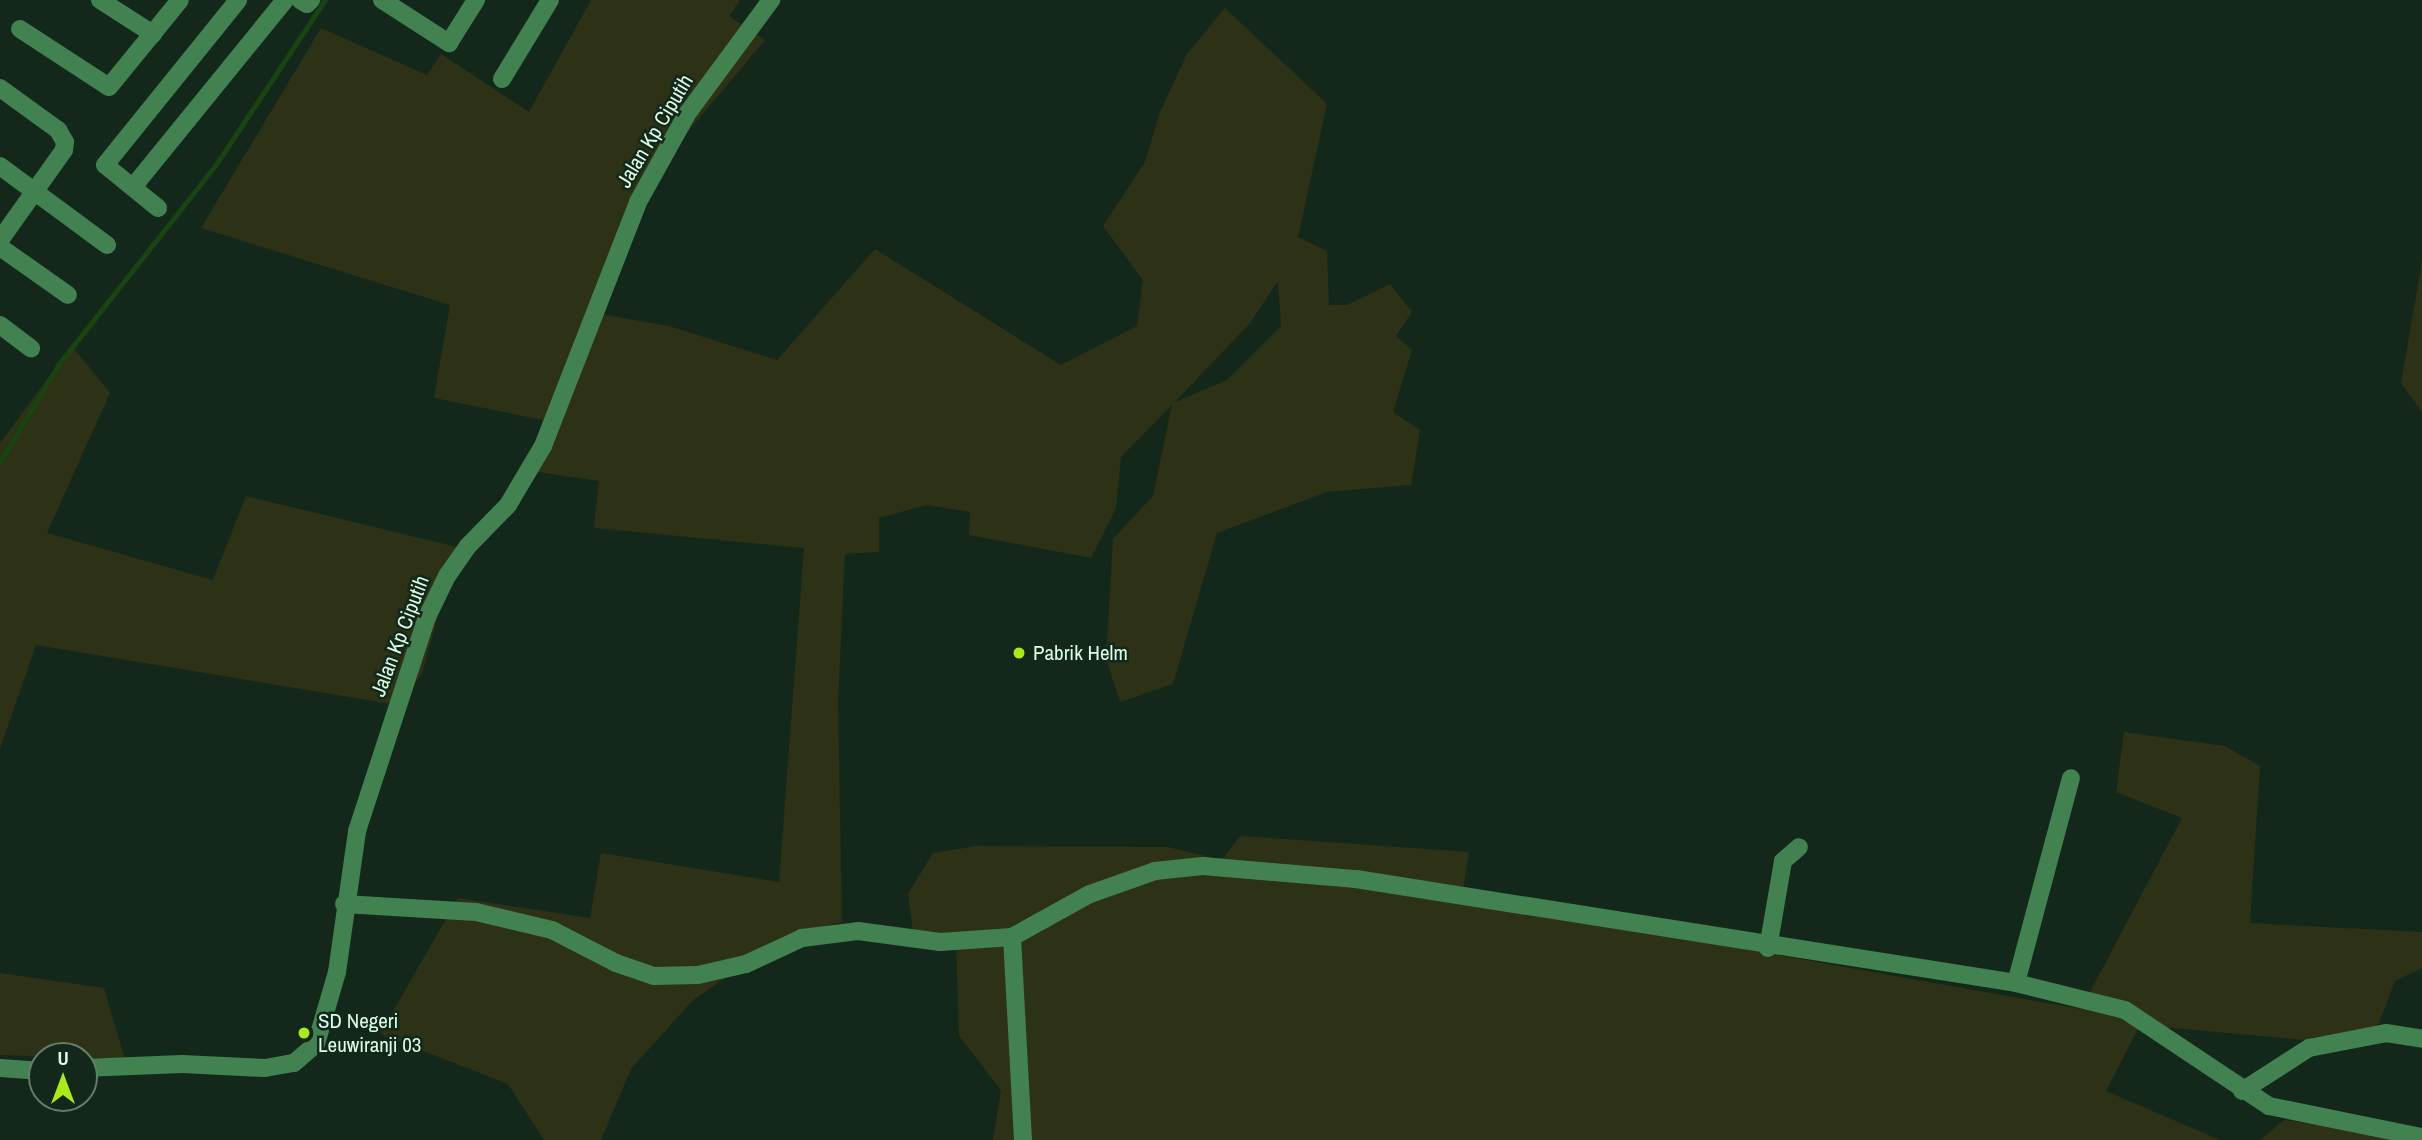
<!DOCTYPE html>
<html>
<head>
<meta charset="utf-8">
<style>
	body { margin:0 }
	#map { position:relative; width:2422px; height:1140px; overflow:hidden; background:#13281a; font-family:"Archivo Narrow",sans-serif }
	div>[style] { position:absolute }
	.green>* { inset:0; background:#2d3116 }
	.stream>* { height:4.5px; margin:-2.25px; padding:0 2.25px; transform-origin:2.25px; border-radius:2.25px; background:#194310 }
	.minor>* { height:18px; margin:-9px; padding:0 9px; transform-origin:9px; border-radius:9px; background:#428251 }
	.dots>* { width:19px; height:19px; translate:-50% -50%; box-sizing:border-box; border:4px solid #13281a; border-radius:50% }
	span { translate:-50% -50%; white-space:nowrap; text-align:center; line-height:1.15; -webkit-text-stroke:5px #13281a; paint-order:stroke }
	.street-label { font-size:21px; color:#dcfce6 }
	.poi-label { font-size:21px; color:#dcfce6 }
	.left { translate:0 -50%; text-align:left }
	.north { position:absolute; left:28px; top:1042px; width:70px; height:70px; box-sizing:border-box; background:#13281a; border:2px solid #637d6c; border-radius:50%; rotate:0deg; font-size:19px; font-weight:700; line-height:28px; text-align:center; color:#dcfce6 }
	.north::after { content:''; display:block; margin:auto; width:24px; height:32px; background:#ace91b; clip-path:polygon(50% 0,100% 100%,50% 72%,0 100%) }
</style>
</head>
<body>
<div id="map">
	<div class="green">
		<div style="clip-path:polygon(evenodd,591px 0,740px 0,729px 16px,765px 40px,654px 172px,600px 314px,669px 326px,777px 360px,875px 249px,1061px 365px,1137px 326px,1143px 280px,1103px 226px,1145px 162px,1160px 112px,1187px 54px,1225px 8px,1327px 104px,1298px 237px,1327px 251px,1329px 305px,1347px 305px,1390px 284px,1412px 312px,1396px 336px,1412px 350px,1393px 412px,1420px 430px,1411px 485px,1327px 492px,1217px 533px,1173px 684px,1120px 702px,1106px 659px,1113px 539px,1153px 496px,1172px 405px,1121px 457px,1116px 508px,1091px 558px,969px 535px,970px 512px,926px 505px,879px 518px,879px 552px,845px 554px,838px 702px,842px 922px,786px 936px,693px 1000px,631px 1069px,601px 1140px,544px 1140px,508px 1084px,380px 1034px,458px 898px,590px 918px,601px 853px,779px 882px,804px 548px,594px 528px,599px 481px,538px 472px,558px 423px,434px 398px,450px 305px,201px 228px,321px 28px,427px 75px,441px 54px,529px 112px,591px 0,1278px 281px,1281px 326px,1227px 380px,1175px 402px,1250px 323px,1278px 281px)"></div>
		<div style="clip-path:polygon(2422px 261px,2422px 412px,2401px 383px)"></div>
		<div style="clip-path:polygon(72px 346px,110px 393px,47px 533px,213px 580px,246px 496px,457px 547px,422px 674px,397px 705px,36px 645px,0 749px,0 443px)"></div>
		<div style="clip-path:polygon(2124px 732px,2225px 746px,2260px 766px,2250px 923px,2422px 932px,2422px 968px,2395px 981px,2370px 1046px,2140px 1025px,2106px 1091px,2220px 1140px,993px 1140px,1001px 1090px,959px 1036px,956px 942px,914px 939px,908px 894px,933px 853px,977px 846px,1168px 847px,1222px 860px,1240px 836px,1469px 852px,1463px 890px,1598px 923px,2081px 1009px,2182px 818px,2116px 792px)"></div>
		<div style="clip-path:polygon(0 973px,104px 988px,125px 1059px,0 1055px)"></div>
		<div style="clip-path:polygon(2284px 1120px,2422px 1140px,2260px 1140px)"></div>
	</div>
	<div class="stream">
		<div style="left:0;top:462px;width:114px;rotate:-59deg"></div>
		<div style="left:59px;top:364px;width:252px;rotate:-51.8deg"></div>
		<div style="left:215px;top:166px;width:199px;rotate:-56.5deg"></div>
	</div>
	<div class="minor">
		<div style="left:100px;top:0;width:63px;rotate:32.7deg"></div>
		<div style="left:300px;top:0;width:8px;rotate:30deg"></div>
		<div style="left:307px;top:4px;width:6px;rotate:-45deg"></div>
		<div style="left:382px;top:0;width:80px;rotate:32.7deg"></div>
		<div style="left:449px;top:43px;width:51px;rotate:-57.9deg"></div>
		<div style="left:20px;top:29px;width:106px;rotate:33.1deg"></div>
		<div style="left:109px;top:87px;width:112px;rotate:-50.8deg"></div>
		<div style="left:502px;top:79px;width:92px;rotate:-58.7deg"></div>
		<div style="left:0;top:88px;width:72px;rotate:35.9deg"></div>
		<div style="left:58px;top:130px;width:14px;rotate:60deg"></div>
		<div style="left:65px;top:142px;width:8px;rotate:97deg"></div>
		<div style="left:64px;top:150px;width:110px;rotate:125.4deg"></div>
		<div style="left:0;top:166px;width:133px;rotate:36.4deg"></div>
		<div style="left:133px;top:187px;width:241px;rotate:-50.9deg"></div>
		<div style="left:158px;top:208px;width:68px;rotate:-140.9deg"></div>
		<div style="left:105px;top:165px;width:212px;rotate:-51.1deg"></div>
		<div style="left:0;top:247px;width:83px;rotate:35.2deg"></div>
		<div style="left:0;top:325px;width:39px;rotate:37deg"></div>
		<div style="left:344px;top:904px;width:132px;rotate:3.5deg"></div>
		<div style="left:476px;top:912px;width:78px;rotate:13.3deg"></div>
		<div style="left:552px;top:930px;width:72px;rotate:27.3deg"></div>
		<div style="left:616px;top:963px;width:40px;rotate:18.9deg"></div>
		<div style="left:654px;top:976px;width:44px;rotate:-1.3deg"></div>
		<div style="left:698px;top:975px;width:49px;rotate:-12.9deg"></div>
		<div style="left:746px;top:964px;width:62px;rotate:-24.9deg"></div>
		<div style="left:802px;top:938px;width:56px;rotate:-7.1deg"></div>
		<div style="left:858px;top:931px;width:83px;rotate:7.6deg"></div>
		<div style="left:940px;top:942px;width:72px;rotate:-4deg"></div>
		<div style="left:1012px;top:937px;width:89px;rotate:-28.9deg"></div>
		<div style="left:1090px;top:894px;width:69px;rotate:-19.5deg"></div>
		<div style="left:1155px;top:871px;width:48px;rotate:-5.9deg"></div>
		<div style="left:1203px;top:866px;width:154px;rotate:4.9deg"></div>
		<div style="left:1356px;top:879px;width:668px;rotate:8.95deg"></div>
		<div style="left:2016px;top:983px;width:112px;rotate:13.9deg"></div>
		<div style="left:2125px;top:1010px;width:173px;rotate:33.7deg"></div>
		<div style="left:2269px;top:1106px;width:156px;rotate:11.5deg"></div>
		<div style="left:1012px;top:937px;width:203px;rotate:86.9deg"></div>
		<div style="left:1768px;top:948px;width:88px;rotate:-80.2deg"></div>
		<div style="left:1783px;top:861px;width:21px;rotate:-41deg"></div>
		<div style="left:2016px;top:983px;width:212px;rotate:-75deg"></div>
		<div style="left:0;top:1068px;width:42px;rotate:4.1deg"></div>
		<div style="left:84px;top:1068px;width:98px;rotate:-2.3deg"></div>
		<div style="left:182px;top:1064px;width:83px;rotate:2.8deg"></div>
		<div style="left:265px;top:1068px;width:29px;rotate:-10deg"></div>
		<div style="left:294px;top:1063px;width:29px;rotate:-41deg"></div>
		<div style="left:316px;top:1044px;width:75px;rotate:-73.7deg"></div>
		<div style="left:337px;top:972px;width:142px;rotate:-81.9deg"></div>
		<div style="left:357px;top:831px;width:225px;rotate:-71.9deg"></div>
		<div style="left:427px;top:617px;width:46px;rotate:-64deg"></div>
		<div style="left:447px;top:576px;width:37px;rotate:-55deg"></div>
		<div style="left:468px;top:546px;width:57px;rotate:-45.7deg"></div>
		<div style="left:508px;top:505px;width:69px;rotate:-59.3deg"></div>
		<div style="left:543px;top:446px;width:262px;rotate:-68.7deg"></div>
		<div style="left:638px;top:202px;width:101px;rotate:-60.9deg"></div>
		<div style="left:687px;top:114px;width:142px;rotate:-53.6deg"></div>
		<div style="left:2242px;top:1091px;width:80px;rotate:-32.7deg"></div>
		<div style="left:2309px;top:1048px;width:78px;rotate:-11deg"></div>
		<div style="left:2386px;top:1033px;width:36px;rotate:9deg"></div>
	</div>
	<div class="dots">
		<div style="left:1019px;top:653px;background:#ace91b"></div>
		<div style="left:304px;top:1033px;background:#ace91b"></div>
	</div>
	<div class="street-label">
		<span style="left:655px;top:131px;rotate:-59deg">Jalan Kp Ciputih</span>
		<span style="left:400px;top:636px;rotate:-69deg">Jalan Kp Ciputih</span>
	</div>
	<div class="poi-label">
		<span class="left" style="left:1033px;top:653px">Pabrik Helm</span>
		<span class="left" style="left:318px;top:1033px">SD Negeri<br>Leuwiranji 03</span>
	</div>
	<div class="north">U</div>
</div>
</body>
</html>
